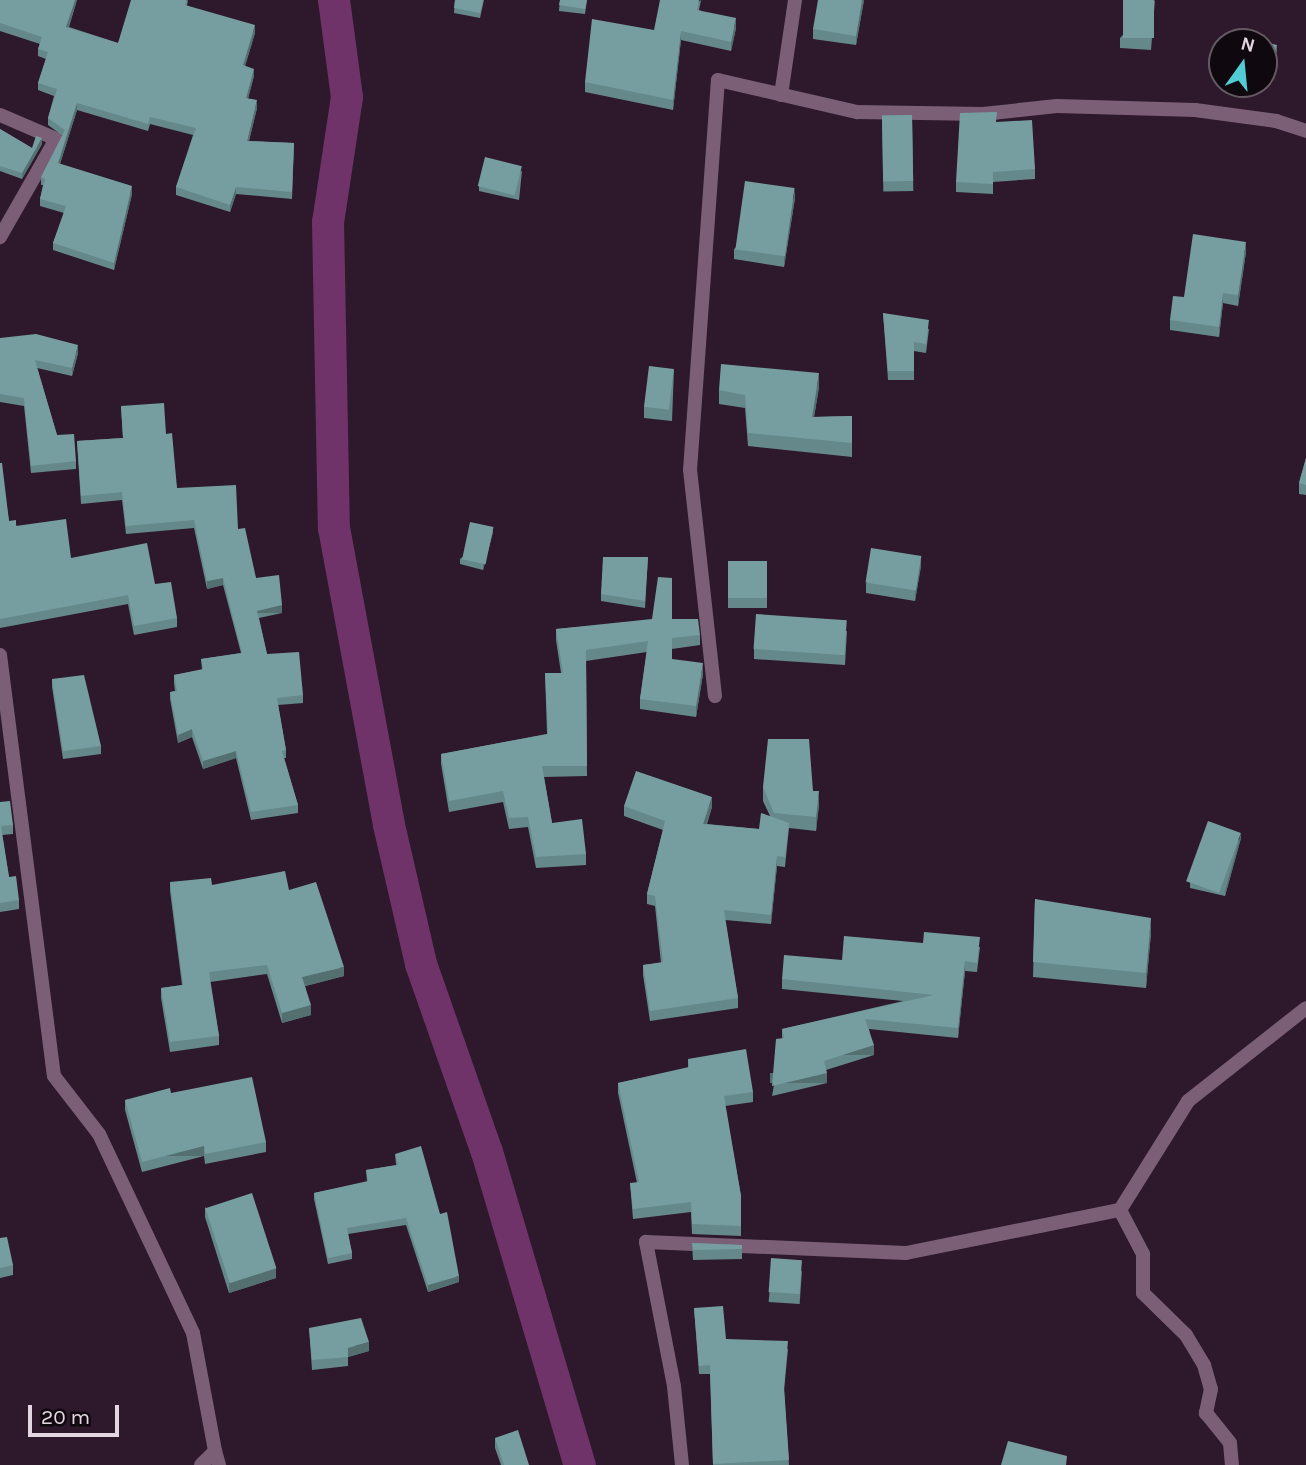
<!DOCTYPE html>
<html>
<head>
<meta charset="utf-8">
<style>
	body { margin:0 }
	#map { position:relative; width:1306px; height:1465px; overflow:hidden; background:#2d192b; font-family:Karla,sans-serif }
	div>[style] { position:absolute }
	.canal>* { height:32px; margin:-16px; padding:0 16px; transform-origin:16px; border-radius:16px; background:#6f3369 }
	.minor>* { height:14px; margin:-7px; padding:0 7px; transform-origin:7px; border-radius:7px; background:#7b5f77 }
	.wall>* { inset:0; background:#65888a; transform-origin:0 0 }
	.shaded-wall>* { inset:0; background:#536f70; transform-origin:0 0 }
	.building>* { inset:0; background:#769ea0; transform-origin:0 0 }
	span { translate:-50% -50%; white-space:nowrap; text-align:center; line-height:1.15; -webkit-text-stroke:7px #10080f; paint-order:stroke }
	.north { position:absolute; left:1208px; top:28px; width:70px; height:70px; box-sizing:border-box; background:#10080f; border:2px solid #645a63; border-radius:50%; rotate:15deg; font-size:19px; font-weight:700; line-height:28px; text-align:center; color:#e3d5e1 }
	.north::after { content:''; display:block; margin:auto; width:24px; height:32px; background:#51ccd4; clip-path:polygon(50% 0,100% 100%,50% 72%,0 100%) }
	.scale { position:absolute; left:28px; top:1405px; width:91px; height:32px; box-sizing:border-box; border:4px solid #e3d5e1; border-top:0; padding-left:9px; font-size:21px; line-height:24px; white-space:nowrap; color:#e3d5e1; -webkit-text-stroke:5px #10080f; paint-order:stroke }
</style>
</head>
<body>
<div id="map">
	<div class="canal">
		<div style="left:334px;top:0;width:98px;rotate:82.4deg"></div>
		<div style="left:347px;top:97px;width:126px;rotate:98.6deg"></div>
		<div style="left:328px;top:222px;width:306px;rotate:88.9deg"></div>
		<div style="left:334px;top:528px;width:302px;rotate:79.5deg"></div>
		<div style="left:389px;top:825px;width:143px;rotate:77deg"></div>
		<div style="left:421px;top:964px;width:199px;rotate:70.7deg"></div>
		<div style="left:487px;top:1152px;width:327px;rotate:73.5deg"></div>
	</div>
	<div class="minor">
		<div style="left:781px;top:95px;width:96px;rotate:-81.6deg"></div>
		<div style="left:0;top:115px;width:61px;rotate:23.2deg"></div>
		<div style="left:56px;top:139px;width:113px;rotate:119.7deg"></div>
		<div style="left:0;top:655px;width:424px;rotate:82.7deg"></div>
		<div style="left:54px;top:1076px;width:73px;rotate:52.2deg"></div>
		<div style="left:99px;top:1134px;width:220px;rotate:64.7deg"></div>
		<div style="left:193px;top:1333px;width:120px;rotate:79.4deg"></div>
		<div style="left:715px;top:696px;width:227px;rotate:-96.3deg"></div>
		<div style="left:690px;top:470px;width:391px;rotate:-85.9deg"></div>
		<div style="left:718px;top:80px;width:143px;rotate:13deg"></div>
		<div style="left:857px;top:112px;width:126px;rotate:0.9deg"></div>
		<div style="left:983px;top:114px;width:74px;rotate:-6.2deg"></div>
		<div style="left:1057px;top:106px;width:138px;rotate:1.7deg"></div>
		<div style="left:1195px;top:110px;width:82px;rotate:7.7deg"></div>
		<div style="left:1276px;top:121px;width:32px;rotate:18deg"></div>
		<div style="left:1120px;top:1210px;width:50px;rotate:62.4deg"></div>
		<div style="left:1143px;top:1254px;width:39px;rotate:90deg"></div>
		<div style="left:1143px;top:1293px;width:60px;rotate:44.3deg"></div>
		<div style="left:1186px;top:1335px;width:35px;rotate:59deg"></div>
		<div style="left:1204px;top:1365px;width:25px;rotate:74deg"></div>
		<div style="left:1211px;top:1389px;width:25px;rotate:102deg"></div>
		<div style="left:1206px;top:1413px;width:38px;rotate:51deg"></div>
		<div style="left:1230px;top:1443px;width:22px;rotate:85deg"></div>
		<div style="left:201px;top:1465px;width:20px;rotate:-45deg"></div>
		<div style="left:215px;top:1451px;width:15px;rotate:74deg"></div>
		<div style="left:682px;top:1465px;width:79px;rotate:-95.8deg"></div>
		<div style="left:674px;top:1386px;width:147px;rotate:-101deg"></div>
		<div style="left:646px;top:1242px;width:260px;rotate:2.4deg"></div>
		<div style="left:906px;top:1253px;width:218px;rotate:-11.4deg"></div>
		<div style="left:1120px;top:1210px;width:128px;rotate:-58deg"></div>
		<div style="left:1188px;top:1101px;width:150px;rotate:-38.2deg"></div>
	</div>
	<div class="wall">
		<div style="clip-path:polygon(0 0,77px 0,69px 27px,118px 43px,188px 0,187px 6px,255px 33px,245px 66px,254px 76px,248px 99px,257px 108px,249px 141px,294px 143px,292px 199px,236px 194px,230px 212px,176px 195px,176px 187px,193px 135px,150px 124px,148px 131px,77px 110px,60px 164px,132px 194px,114px 270px,53px 250px,53px 243px,64px 213px,40px 206px,40px 199px,43px 185px,41px 185px,41px 177px,63px 136px,48px 125px,48px 118px,54px 96px,38px 90px,38px 83px,46px 59px,38px 56px,38px 49px,40px 44px,0 31px)"></div>
		<div style="clip-path:polygon(455px 0,484px 0,480px 18px,454px 13px)"></div>
		<div style="clip-path:polygon(560px 0,587px 0,585px 14px,559px 11px)"></div>
		<div style="clip-path:polygon(701px 0,699px 10px,736px 28px,731px 51px,681px 40px,673px 110px,585px 92px,585px 82px,654px 30px)"></div>
		<div style="clip-path:polygon(864px 0,856px 45px,813px 39px,813px 29px)"></div>
		<div style="clip-path:polygon(1155px 0,1151px 50px,1120px 48px,1120px 38px)"></div>
		<div style="clip-path:polygon(1264px 42px,1277px 50px,1271px 74px,1264px 72px)"></div>
		<div style="left:912px;top:115px;width:76px;height:30px;rotate:89deg"></div>
		<div style="clip-path:polygon(997px 122px,1035px 169px,1035px 179px,993px 182px,993px 194px,956px 192px,956px 182px)"></div>
		<div style="clip-path:polygon(0 129px,32px 148px,42px 144px,22px 179px,0 171px)"></div>
		<div style="clip-path:polygon(522px 171px,519px 200px,479px 191px,479px 186px)"></div>
		<div style="clip-path:polygon(795px 198px,784px 267px,734px 259px,734px 249px)"></div>
		<div style="clip-path:polygon(1246px 252px,1238px 306px,1223px 303px,1219px 337px,1170px 330px,1170px 320px,1184px 297px)"></div>
		<div style="clip-path:polygon(883px 313px,929px 329px,926px 353px,914px 351px,914px 380px,888px 380px)"></div>
		<div style="clip-path:polygon(0 338px,78px 353px,72px 376px,37px 368px,57px 435px,76px 461px,76px 469px,31px 473px,24px 406px,0 402px)"></div>
		<div style="clip-path:polygon(674px 369px,672px 421px,644px 418px,644px 407px)"></div>
		<div style="clip-path:polygon(819px 387px,814px 417px,852px 416px,852px 457px,748px 446px,745px 408px,719px 404px,719px 390px)"></div>
		<div style="clip-path:polygon(121px 406px,166px 434px,177px 488px,238px 529px,256px 578px,282px 613px,259px 618px,267px 654px,303px 695px,303px 703px,278px 705px,286px 750px,286px 758px,284px 758px,298px 805px,298px 813px,251px 820px,236px 758px,203px 769px,192px 737px,178px 743px,170px 699px,170px 692px,175px 691px,174px 683px,174px 675px,202px 670px,201px 659px,241px 653px,223px 585px,207px 589px,194px 528px,126px 534px,122px 500px,81px 504px,77px 441px,123px 438px)"></div>
		<div style="clip-path:polygon(1306px 458px,1306px 495px,1299px 494px,1299px 483px)"></div>
		<div style="clip-path:polygon(0 463px,9px 521px,71px 558px,155px 584px,177px 618px,177px 627px,134px 635px,128px 604px,0 628px)"></div>
		<div style="clip-path:polygon(493px 532px,483px 570px,460px 564px,460px 559px)"></div>
		<div style="clip-path:polygon(648px 557px,645px 608px,601px 601px,601px 594px)"></div>
		<div style="left:728px;top:561px;width:39px;height:47px"></div>
		<div style="clip-path:polygon(921px 566px,915px 601px,866px 593px,866px 583px)"></div>
		<div style="clip-path:polygon(672px 619px,700px 635px,700px 645px,672px 649px,672px 659px,703px 674px,696px 717px,640px 709px,640px 699px,647px 652px,586px 661px,587px 776px,544px 777px,552px 823px,586px 854px,586px 865px,536px 868px,528px 827px,509px 829px,503px 802px,449px 812px,441px 764px,441px 754px,547px 734px,545px 673px,561px 673px,556px 640px,556px 629px)"></div>
		<div style="clip-path:polygon(847px 631px,845px 665px,754px 659px,754px 649px)"></div>
		<div style="clip-path:polygon(52px 679px,101px 746px,101px 754px,63px 759px,52px 687px)"></div>
		<div style="clip-path:polygon(763px 787px,813px 791px,819px 805px,816px 831px,789px 828px,785px 867px,777px 866px,771px 924px,725px 920px,738px 998px,738px 1008px,650px 1021px,643px 975px,643px 965px,661px 963px,655px 906px,647px 904px,647px 894px,663px 830px,624px 816px,624px 806px,712px 807px,707px 824px,759px 829px,770px 816px,763px 801px)"></div>
		<div style="clip-path:polygon(0 802px,13px 825px,13px 834px,2px 835px,9px 877px,19px 900px,19px 909px,0 912px)"></div>
		<div style="clip-path:polygon(1241px 838px,1225px 896px,1190px 888px,1190px 882px)"></div>
		<div style="clip-path:polygon(170px 882px,289px 890px,344px 976px,305px 986px,311px 1015px,282px 1023px,267px 974px,210px 982px,219px 1036px,219px 1045px,170px 1052px,161px 998px,161px 988px,182px 985px,170px 891px)"></div>
		<div style="clip-path:polygon(1035px 899px,1151px 933px,1146px 988px,1033px 977px)"></div>
		<div style="clip-path:polygon(923px 943px,980px 947px,977px 972px,965px 971px,958px 1038px,869px 1029px,874px 1055px,826px 1070px,827px 1083px,772px 1096px,782px 1039px,782px 1029px,903px 1001px,782px 989px,782px 979px,842px 960px)"></div>
		<div style="clip-path:polygon(688px 1059px,753px 1092px,753px 1102px,725px 1106px,741px 1196px,741px 1236px,692px 1234px,691px 1212px,633px 1219px,630px 1183px,637px 1183px,618px 1093px,618px 1083px,688px 1068px)"></div>
		<div style="clip-path:polygon(171px 1093px,266px 1142px,266px 1152px,205px 1164px,204px 1156px,142px 1172px,125px 1110px,125px 1100px)"></div>
		<div style="clip-path:polygon(395px 1154px,459px 1282px,428px 1292px,406px 1225px,348px 1234px,352px 1253px,352px 1259px,328px 1264px,314px 1199px,314px 1193px,367px 1182px,366px 1170px,396px 1165px)"></div>
		<div style="clip-path:polygon(205px 1207px,276px 1278px,229px 1293px,205px 1217px)"></div>
		<div style="clip-path:polygon(0 1238px,13px 1265px,13px 1275px,0 1278px)"></div>
		<div style="clip-path:polygon(692px 1243px,742px 1245px,742px 1259px,693px 1260px)"></div>
		<div style="left:771px;top:1269px;width:31px;height:33px;rotate:4deg"></div>
		<div style="clip-path:polygon(694px 1308px,726px 1339px,788px 1349px,784px 1391px,789px 1465px,713px 1465px,710px 1374px,699px 1374px)"></div>
		<div style="clip-path:polygon(309px 1328px,369px 1351px,348px 1357px,348px 1366px,312px 1370px)"></div>
		<div style="clip-path:polygon(495px 1438px,529px 1465px,501px 1465px,495px 1448px)"></div>
	</div>
	<div class="shaded-wall">
		<div style="clip-path:polygon(75px 0,77px 0,66px 34px,66px 27px)"></div>
		<div style="clip-path:polygon(862px 0,864px 0,856px 45px,856px 36px)"></div>
		<div style="clip-path:polygon(736px 18px,736px 28px,731px 51px,731px 42px)"></div>
		<div style="clip-path:polygon(255px 25px,255px 33px,243px 73px,243px 65px)"></div>
		<div style="clip-path:polygon(681px 31px,681px 40px,673px 110px,673px 100px)"></div>
		<div style="clip-path:polygon(1277px 45px,1277px 50px,1271px 74px,1271px 69px)"></div>
		<div style="clip-path:polygon(254px 69px,254px 76px,246px 105px,246px 98px)"></div>
		<div style="clip-path:polygon(257px 100px,257px 108px,247px 149px,247px 141px)"></div>
		<div style="clip-path:polygon(77px 103px,77px 110px,58px 170px,58px 163px)"></div>
		<div style="clip-path:polygon(42px 138px,42px 144px,22px 179px,22px 173px)"></div>
		<div style="clip-path:polygon(132px 186px,132px 194px,114px 270px,114px 263px)"></div>
		<div style="clip-path:polygon(236px 187px,236px 194px,230px 212px,230px 205px)"></div>
		<div style="clip-path:polygon(795px 188px,795px 198px,784px 267px,784px 257px)"></div>
		<div style="clip-path:polygon(1246px 242px,1246px 252px,1238px 306px,1238px 295px)"></div>
		<div style="clip-path:polygon(1223px 293px,1223px 303px,1219px 337px,1219px 327px)"></div>
		<div style="clip-path:polygon(78px 345px,78px 353px,72px 376px,72px 368px)"></div>
		<div style="clip-path:polygon(819px 373px,819px 387px,812px 430px,812px 417px)"></div>
		<div style="clip-path:polygon(493px 527px,493px 532px,483px 570px,483px 565px)"></div>
		<div style="clip-path:polygon(921px 556px,921px 566px,915px 601px,915px 591px)"></div>
		<div style="clip-path:polygon(223px 578px,223px 585px,207px 589px,207px 581px)"></div>
		<div style="left:282px;top:605px;width:8px;height:26px;rotate:90deg"></div>
		<div style="clip-path:polygon(703px 663px,703px 674px,696px 717px,696px 706px)"></div>
		<div style="clip-path:polygon(192px 729px,192px 737px,178px 743px,178px 735px)"></div>
		<div style="clip-path:polygon(236px 751px,236px 758px,203px 769px,203px 761px)"></div>
		<div style="clip-path:polygon(819px 791px,819px 805px,816px 831px,816px 817px)"></div>
		<div style="clip-path:polygon(712px 797px,712px 807px,703px 833px,703px 824px)"></div>
		<div style="clip-path:polygon(1241px 833px,1241px 838px,1225px 896px,1225px 891px)"></div>
		<div style="clip-path:polygon(777px 856px,777px 866px,771px 924px,771px 915px)"></div>
		<div style="clip-path:polygon(1151px 918px,1151px 933px,1146px 988px,1146px 973px)"></div>
		<div style="clip-path:polygon(965px 961px,965px 971px,958px 1038px,958px 1028px)"></div>
		<div style="clip-path:polygon(344px 967px,344px 976px,302px 987px,302px 977px)"></div>
		<div style="clip-path:polygon(311px 1005px,311px 1015px,282px 1023px,282px 1013px)"></div>
		<div style="left:874px;top:1045px;width:10px;height:52px;rotate:90deg"></div>
		<div style="left:827px;top:1073px;width:10px;height:57px;rotate:90deg"></div>
		<div style="left:204px;top:1146px;width:10px;height:64px;rotate:90deg"></div>
		<div style="clip-path:polygon(276px 1268px,276px 1278px,229px 1293px,229px 1282px)"></div>
		<div style="clip-path:polygon(459px 1276px,459px 1282px,428px 1292px,428px 1285px)"></div>
		<div style="clip-path:polygon(369px 1342px,369px 1351px,348px 1357px,348px 1348px)"></div>
	</div>
	<div class="building">
		<div style="clip-path:polygon(0 0,75px 0,66px 27px,118px 43px,131px 0,187px 0,185px 5px,255px 25px,243px 65px,254px 69px,246px 98px,257px 100px,247px 141px,294px 143px,292px 192px,236px 187px,230px 205px,176px 187px,196px 128px,150px 117px,148px 124px,77px 103px,58px 163px,132px 186px,114px 263px,53px 243px,66px 206px,40px 199px,45px 179px,41px 177px,65px 130px,48px 118px,57px 89px,38px 83px,48px 52px,38px 49px,42px 37px,0 23px)"></div>
		<div style="clip-path:polygon(455px 0,483px 0,480px 13px,454px 8px)"></div>
		<div style="clip-path:polygon(560px 0,587px 0,585px 9px,559px 5px)"></div>
		<div style="clip-path:polygon(660px 0,699px 0,697px 10px,736px 18px,731px 42px,681px 31px,673px 100px,585px 82px,592px 19px,654px 30px)"></div>
		<div style="clip-path:polygon(818px 0,862px 0,856px 36px,813px 29px)"></div>
		<div style="left:1123px;top:0;width:31px;height:38px"></div>
		<div style="clip-path:polygon(1248px 38px,1277px 45px,1271px 69px,1264px 67px,1264px 42px,1246px 42px)"></div>
		<div style="clip-path:polygon(997px 112px,996px 122px,1032px 120px,1035px 169px,993px 172px,993px 184px,956px 182px,960px 113px)"></div>
		<div style="left:912px;top:115px;width:66px;height:30px;rotate:89deg"></div>
		<div style="clip-path:polygon(0 129px,32px 148px,36px 136px,42px 138px,22px 173px,0 166px)"></div>
		<div style="left:485px;top:157px;width:38px;height:30px;rotate:14deg"></div>
		<div style="left:745px;top:181px;width:50px;height:69px;rotate:8deg"></div>
		<div style="clip-path:polygon(1193px 234px,1246px 242px,1238px 295px,1223px 293px,1219px 327px,1170px 320px,1173px 296px,1184px 297px)"></div>
		<div style="clip-path:polygon(883px 313px,929px 320px,926px 344px,914px 342px,914px 371px,888px 371px)"></div>
		<div style="clip-path:polygon(36px 334px,78px 345px,72px 368px,35px 360px,57px 435px,74px 434px,76px 461px,31px 466px,24px 398px,0 394px,0 338px)"></div>
		<div style="clip-path:polygon(721px 364px,819px 373px,812px 417px,852px 416px,852px 443px,748px 433px,745px 395px,719px 390px)"></div>
		<div style="left:649px;top:366px;width:25px;height:41px;rotate:7deg"></div>
		<div style="clip-path:polygon(164px 403px,166px 434px,172px 433px,177px 488px,236px 485px,238px 529px,245px 528px,256px 578px,279px 575px,282px 605px,257px 611px,267px 654px,299px 652px,303px 695px,277px 698px,286px 750px,282px 751px,298px 805px,251px 812px,236px 751px,203px 761px,192px 729px,178px 735px,170px 692px,177px 691px,174px 675px,203px 669px,201px 659px,242px 653px,223px 578px,207px 581px,194px 520px,126px 526px,122px 492px,81px 496px,77px 441px,123px 438px,121px 406px)"></div>
		<div style="clip-path:polygon(1306px 458px,1306px 485px,1299px 483px)"></div>
		<div style="clip-path:polygon(0 463px,2px 463px,9px 521px,16px 520px,16px 526px,66px 519px,71px 558px,147px 543px,155px 584px,171px 582px,177px 618px,134px 626px,128px 595px,0 619px)"></div>
		<div style="left:470px;top:522px;width:24px;height:38px;rotate:12deg"></div>
		<div style="left:871px;top:548px;width:51px;height:35px;rotate:9deg"></div>
		<div style="clip-path:polygon(603px 557px,648px 557px,645px 601px,601px 594px)"></div>
		<div style="left:728px;top:561px;width:39px;height:37px"></div>
		<div style="clip-path:polygon(658px 577px,672px 578px,672px 619px,698px 619px,700px 635px,672px 638px,672px 659px,703px 663px,696px 706px,640px 699px,648px 641px,586px 650px,587px 766px,542px 766px,552px 823px,582px 819px,586px 854px,536px 857px,528px 817px,509px 818px,503px 791px,449px 801px,441px 754px,548px 734px,545px 673px,563px 673px,556px 629px,652px 619px)"></div>
		<div style="left:756px;top:614px;width:91px;height:35px;rotate:4deg"></div>
		<div style="clip-path:polygon(84px 675px,101px 746px,63px 751px,52px 679px)"></div>
		<div style="clip-path:polygon(768px 739px,809px 739px,813px 791px,819px 791px,816px 817px,774px 813px,763px 787px)"></div>
		<div style="clip-path:polygon(636px 771px,712px 797px,703px 824px,759px 829px,761px 813px,789px 823px,785px 857px,777px 856px,771px 915px,724px 910px,738px 998px,650px 1011px,643px 965px,663px 962px,655px 896px,647px 894px,665px 821px,624px 806px)"></div>
		<div style="clip-path:polygon(10px 801px,13px 825px,1px 826px,9px 877px,16px 876px,19px 900px,0 903px,0 802px)"></div>
		<div style="left:1208px;top:821px;width:35px;height:64px;rotate:20deg"></div>
		<div style="clip-path:polygon(285px 871px,289px 890px,316px 882px,344px 967px,302px 977px,311px 1005px,282px 1013px,267px 965px,209px 972px,219px 1036px,170px 1042px,161px 988px,183px 985px,170px 882px,211px 878px,212px 885px)"></div>
		<div style="clip-path:polygon(1035px 899px,1151px 918px,1146px 973px,1033px 962px)"></div>
		<div style="clip-path:polygon(924px 932px,980px 937px,977px 963px,965px 961px,958px 1028px,865px 1019px,874px 1045px,824px 1061px,827px 1073px,772px 1086px,776px 1039px,784px 1038px,782px 1029px,934px 995px,782px 979px,784px 955px,842px 960px,844px 936px,923px 943px)"></div>
		<div style="clip-path:polygon(746px 1049px,753px 1092px,724px 1096px,741px 1196px,741px 1226px,692px 1224px,691px 1202px,633px 1209px,630px 1183px,639px 1182px,618px 1083px,689px 1067px,688px 1059px)"></div>
		<div style="clip-path:polygon(252px 1077px,266px 1142px,205px 1154px,204px 1146px,142px 1162px,125px 1100px,170px 1088px,171px 1093px)"></div>
		<div style="clip-path:polygon(421px 1146px,440px 1214px,447px 1212px,459px 1276px,428px 1285px,406px 1218px,347px 1228px,352px 1253px,328px 1258px,314px 1193px,368px 1181px,366px 1170px,398px 1165px,395px 1154px)"></div>
		<div style="left:252px;top:1193px;width:79px;height:49px;rotate:72deg"></div>
		<div style="clip-path:polygon(7px 1237px,13px 1265px,0 1268px,0 1238px)"></div>
		<div style="clip-path:polygon(692px 1243px,742px 1245px,742px 1249px,693px 1250px)"></div>
		<div style="left:771px;top:1258px;width:31px;height:34px;rotate:4deg"></div>
		<div style="clip-path:polygon(723px 1306px,726px 1339px,788px 1341px,784px 1387px,789px 1460px,713px 1464px,710px 1365px,699px 1366px,694px 1308px)"></div>
		<div style="clip-path:polygon(361px 1318px,369px 1342px,348px 1348px,348px 1357px,312px 1360px,309px 1328px)"></div>
		<div style="clip-path:polygon(518px 1430px,529px 1465px,504px 1465px,495px 1438px)"></div>
		<div style="clip-path:polygon(1008px 1441px,1067px 1456px,1066px 1465px,1001px 1465px)"></div>
	</div>
	<div class="north">N</div>
	<div class="scale">20 m</div>
</div>
</body>
</html>
